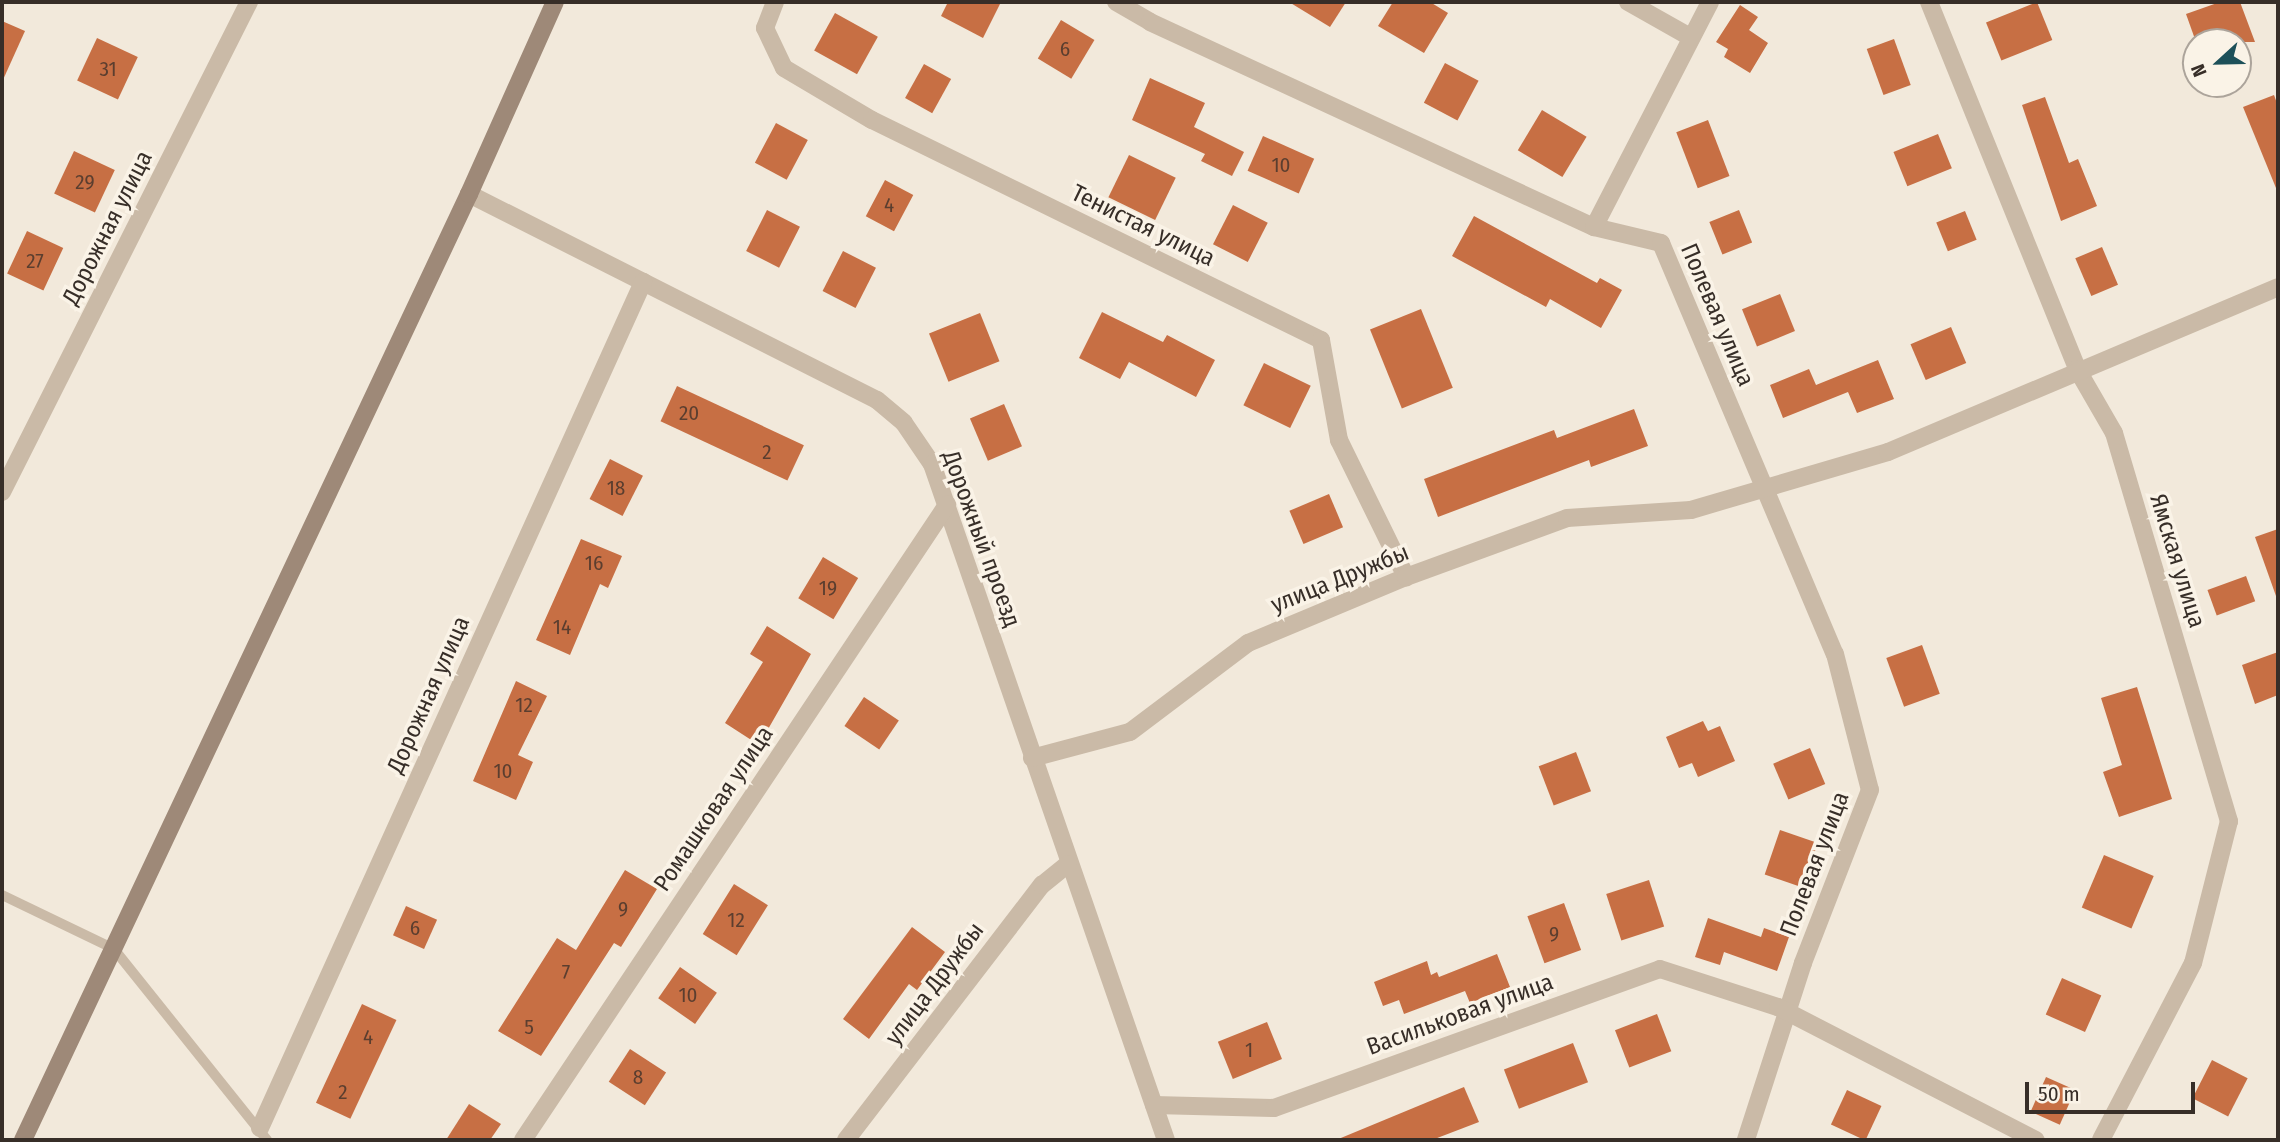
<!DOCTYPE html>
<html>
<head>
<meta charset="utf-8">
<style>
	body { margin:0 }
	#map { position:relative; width:2280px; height:1142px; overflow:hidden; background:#f2e9db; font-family:"Fira Sans Condensed",sans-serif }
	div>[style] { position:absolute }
	.building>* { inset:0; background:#c76f44; transform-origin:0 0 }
	.lane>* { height:10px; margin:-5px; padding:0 5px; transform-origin:5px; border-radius:5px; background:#cabaa7 }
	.street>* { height:18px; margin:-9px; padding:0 9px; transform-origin:9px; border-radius:9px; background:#cabaa7 }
	.secondary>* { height:18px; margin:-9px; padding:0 9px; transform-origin:9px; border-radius:9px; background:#9e8978 }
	span { translate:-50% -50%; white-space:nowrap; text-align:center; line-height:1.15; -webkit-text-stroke:7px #faf3e7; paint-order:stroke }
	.number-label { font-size:21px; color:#5b3e2f }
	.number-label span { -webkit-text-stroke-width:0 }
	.street-label { font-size:24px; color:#372e28 }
	.frame { position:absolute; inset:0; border:4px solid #372e28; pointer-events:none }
	.north { position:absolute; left:2182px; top:28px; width:70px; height:70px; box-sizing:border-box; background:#faf3e7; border:2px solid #aca49b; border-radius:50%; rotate:248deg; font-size:19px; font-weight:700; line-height:28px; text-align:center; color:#372e28 }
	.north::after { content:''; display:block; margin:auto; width:24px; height:32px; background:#1d5059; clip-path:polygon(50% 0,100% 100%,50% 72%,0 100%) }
	.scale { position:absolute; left:2025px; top:1082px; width:170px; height:32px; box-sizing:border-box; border:4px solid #372e28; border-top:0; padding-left:9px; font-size:21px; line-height:24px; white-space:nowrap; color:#372e28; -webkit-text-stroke:5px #faf3e7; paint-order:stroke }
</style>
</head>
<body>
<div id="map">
	<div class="building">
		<div style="clip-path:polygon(948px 2px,1001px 2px,983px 38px,941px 16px)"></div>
		<div style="clip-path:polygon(1289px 2px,1346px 2px,1330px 27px)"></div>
		<div style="clip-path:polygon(1393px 2px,1430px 2px,1448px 13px,1424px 53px,1378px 26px)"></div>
		<div style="left:2037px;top:2px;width:41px;height:55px;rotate:68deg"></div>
		<div style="clip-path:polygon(2220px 2px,2240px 2px,2255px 42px,2196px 42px,2186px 14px)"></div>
		<div style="clip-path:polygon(1740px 5px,1758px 17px,1749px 30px,1768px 43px,1750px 73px,1724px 57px,1728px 49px,1716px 42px)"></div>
		<div style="left:835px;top:13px;width:49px;height:43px;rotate:29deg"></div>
		<div style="left:1061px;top:20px;width:39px;height:45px;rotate:31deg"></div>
		<div style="clip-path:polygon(2px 21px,25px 31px,2px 82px)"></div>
		<div style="left:97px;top:38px;width:45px;height:47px;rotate:25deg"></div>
		<div style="left:1894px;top:39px;width:49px;height:29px;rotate:70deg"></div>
		<div style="left:1445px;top:63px;width:38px;height:45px;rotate:28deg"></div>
		<div style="left:924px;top:64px;width:31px;height:39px;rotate:29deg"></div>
		<div style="clip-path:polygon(1150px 78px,1205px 103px,1194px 127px,1244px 152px,1232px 176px,1201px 161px,1205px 154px,1132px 120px)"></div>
		<div style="clip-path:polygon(2274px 95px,2278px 106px,2276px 188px,2243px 107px)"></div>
		<div style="clip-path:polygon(2045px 97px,2069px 163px,2078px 159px,2097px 206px,2061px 221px,2022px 105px)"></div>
		<div style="left:1542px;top:110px;width:52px;height:47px;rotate:31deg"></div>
		<div style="left:1708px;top:120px;width:60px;height:34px;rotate:69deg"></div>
		<div style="left:776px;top:123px;width:36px;height:45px;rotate:28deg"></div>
		<div style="left:1938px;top:134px;width:37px;height:48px;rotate:68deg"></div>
		<div style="left:1263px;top:136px;width:56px;height:38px;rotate:24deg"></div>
		<div style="left:74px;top:151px;width:45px;height:47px;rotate:25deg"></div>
		<div style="left:1129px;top:155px;width:52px;height:47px;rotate:26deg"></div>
		<div style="left:885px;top:180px;width:32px;height:41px;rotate:28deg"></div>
		<div style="left:1233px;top:205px;width:39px;height:44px;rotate:27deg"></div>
		<div style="left:767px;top:210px;width:37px;height:46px;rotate:27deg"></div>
		<div style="left:1739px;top:210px;width:35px;height:32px;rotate:68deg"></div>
		<div style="left:1965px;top:211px;width:31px;height:31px;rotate:68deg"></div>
		<div style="clip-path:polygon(1474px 216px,1597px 283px,1600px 278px,1622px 290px,1601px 328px,1550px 299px,1546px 307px,1452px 256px)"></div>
		<div style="left:27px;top:231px;width:40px;height:47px;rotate:25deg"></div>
		<div style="left:2102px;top:247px;width:41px;height:29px;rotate:67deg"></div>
		<div style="left:843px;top:251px;width:37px;height:45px;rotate:27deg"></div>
		<div style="left:1780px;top:294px;width:40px;height:41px;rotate:68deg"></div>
		<div style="left:1421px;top:309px;width:85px;height:55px;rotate:68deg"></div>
		<div style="clip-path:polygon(1102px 312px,1163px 342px,1167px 335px,1215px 360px,1196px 397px,1129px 362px,1120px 379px,1079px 358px)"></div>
		<div style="left:980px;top:313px;width:52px;height:55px;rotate:68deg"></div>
		<div style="left:1951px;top:327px;width:39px;height:44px;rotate:67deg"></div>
		<div style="clip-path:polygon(1878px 360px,1894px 399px,1857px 413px,1848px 392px,1783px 418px,1770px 385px,1809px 369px,1816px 385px)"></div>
		<div style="left:1264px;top:363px;width:52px;height:47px;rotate:26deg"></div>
		<div style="left:677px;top:386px;width:140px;height:39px;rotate:25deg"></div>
		<div style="left:1004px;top:404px;width:46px;height:37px;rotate:67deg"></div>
		<div style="clip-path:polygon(1634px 409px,1648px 446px,1591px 467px,1589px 460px,1438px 517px,1424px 479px,1554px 430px,1557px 438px)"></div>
		<div style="left:610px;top:459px;width:37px;height:45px;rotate:27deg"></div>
		<div style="left:1329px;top:494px;width:36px;height:43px;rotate:67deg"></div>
		<div style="clip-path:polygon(2278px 529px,2278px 595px,2276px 596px,2255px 537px)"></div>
		<div style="clip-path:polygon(581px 539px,622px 556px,608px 588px,600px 584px,570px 655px,536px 640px)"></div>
		<div style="left:823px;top:557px;width:41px;height:48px;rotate:31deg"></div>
		<div style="left:2246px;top:576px;width:27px;height:41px;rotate:70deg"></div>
		<div style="clip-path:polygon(767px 626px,811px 654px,759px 745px,725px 723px,763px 662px,750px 654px)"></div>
		<div style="left:1922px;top:645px;width:52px;height:38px;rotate:70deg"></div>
		<div style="clip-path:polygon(2278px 652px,2278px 695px,2255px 704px,2242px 665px)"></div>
		<div style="clip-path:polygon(516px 681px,547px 696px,518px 755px,533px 762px,516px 800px,473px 781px)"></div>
		<div style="clip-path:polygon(2137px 687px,2172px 799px,2119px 817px,2103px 772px,2122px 765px,2101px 698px)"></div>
		<div style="left:864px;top:697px;width:42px;height:35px;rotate:34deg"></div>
		<div style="clip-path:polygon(1703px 721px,1708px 731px,1720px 726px,1735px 761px,1698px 777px,1692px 763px,1679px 768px,1666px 737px)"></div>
		<div style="left:1810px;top:748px;width:39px;height:40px;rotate:67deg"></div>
		<div style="left:1576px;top:752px;width:42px;height:40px;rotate:69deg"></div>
		<div style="left:1780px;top:830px;width:40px;height:47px;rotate:19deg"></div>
		<div style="left:2104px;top:855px;width:54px;height:57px;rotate:23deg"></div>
		<div style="clip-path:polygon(625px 870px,657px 889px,621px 947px,614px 943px,541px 1056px,498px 1031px,557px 938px,576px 950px)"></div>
		<div style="left:1649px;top:880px;width:49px;height:45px;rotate:72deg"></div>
		<div style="left:734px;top:884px;width:40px;height:59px;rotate:32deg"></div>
		<div style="left:1564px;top:903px;width:50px;height:39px;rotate:70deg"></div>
		<div style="left:406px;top:906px;width:34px;height:32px;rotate:24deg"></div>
		<div style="clip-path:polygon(1708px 918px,1761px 937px,1764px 928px,1789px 937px,1777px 971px,1724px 952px,1720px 965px,1695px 957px)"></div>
		<div style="clip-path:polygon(912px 927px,945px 952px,917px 990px,909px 984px,869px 1039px,843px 1019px)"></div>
		<div style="clip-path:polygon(1497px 954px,1510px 987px,1470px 1003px,1465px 991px,1404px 1014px,1399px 1000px,1383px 1006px,1374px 982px,1427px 961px,1431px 975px,1437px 972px,1439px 977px)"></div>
		<div style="left:680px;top:967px;width:45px;height:38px;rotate:35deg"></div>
		<div style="left:2062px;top:978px;width:43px;height:40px;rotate:24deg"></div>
		<div style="left:362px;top:1004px;width:38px;height:109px;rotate:25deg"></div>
		<div style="left:1657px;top:1014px;width:40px;height:45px;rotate:69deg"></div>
		<div style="left:1267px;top:1022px;width:40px;height:53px;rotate:68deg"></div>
		<div style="left:1573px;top:1043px;width:42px;height:74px;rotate:69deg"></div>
		<div style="left:630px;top:1049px;width:43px;height:39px;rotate:33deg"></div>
		<div style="left:2212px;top:1060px;width:40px;height:43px;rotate:27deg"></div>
		<div style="left:2046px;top:1077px;width:32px;height:38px;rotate:24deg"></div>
		<div style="clip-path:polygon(1464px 1087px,1479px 1122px,1432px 1140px,1336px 1140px)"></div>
		<div style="left:1847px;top:1090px;width:38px;height:38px;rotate:25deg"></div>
		<div style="clip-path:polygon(469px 1104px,501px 1124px,490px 1140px,446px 1140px)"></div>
	</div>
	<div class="lane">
		<div style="left:2px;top:895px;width:124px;rotate:25.7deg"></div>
		<div style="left:114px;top:949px;width:245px;rotate:51.3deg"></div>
	</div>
	<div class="street">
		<div style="left:775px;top:2px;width:28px;rotate:111deg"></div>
		<div style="left:765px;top:28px;width:44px;rotate:64.6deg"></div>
		<div style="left:784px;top:68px;width:102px;rotate:30.6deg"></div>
		<div style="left:872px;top:120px;width:500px;rotate:26.1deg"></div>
		<div style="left:1321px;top:340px;width:102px;rotate:79.8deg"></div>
		<div style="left:1339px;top:440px;width:153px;rotate:63.9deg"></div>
		<div style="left:1116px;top:2px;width:39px;rotate:30deg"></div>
		<div style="left:1150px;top:22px;width:489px;rotate:24.8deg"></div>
		<div style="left:1594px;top:227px;width:69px;rotate:13.4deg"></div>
		<div style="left:1661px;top:243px;width:446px;rotate:67.1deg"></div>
		<div style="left:1835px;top:654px;width:140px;rotate:75.6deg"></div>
		<div style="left:1870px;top:790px;width:186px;rotate:111.2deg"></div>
		<div style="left:1803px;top:963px;width:186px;rotate:107.9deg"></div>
		<div style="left:1628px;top:2px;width:71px;rotate:29.4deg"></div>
		<div style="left:1929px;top:2px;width:396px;rotate:68deg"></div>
		<div style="left:2077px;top:369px;width:74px;rotate:60deg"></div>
		<div style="left:2114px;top:433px;width:405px;rotate:73.5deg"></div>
		<div style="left:2229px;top:821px;width:146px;rotate:104.2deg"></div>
		<div style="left:2193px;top:963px;width:199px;rotate:117.5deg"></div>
		<div style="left:469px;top:194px;width:457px;rotate:26.8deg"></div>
		<div style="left:877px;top:400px;width:35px;rotate:40deg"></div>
		<div style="left:904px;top:423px;width:50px;rotate:55.7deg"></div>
		<div style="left:932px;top:464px;width:715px;rotate:70.91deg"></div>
		<div style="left:1594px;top:227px;width:253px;rotate:-62.7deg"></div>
		<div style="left:2px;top:492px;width:549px;rotate:-63.25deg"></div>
		<div style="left:1032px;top:758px;width:101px;rotate:-14.9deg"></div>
		<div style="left:1130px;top:732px;width:148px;rotate:-37deg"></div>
		<div style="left:1248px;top:643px;width:171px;rotate:-22.7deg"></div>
		<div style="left:1406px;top:577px;width:171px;rotate:-20.1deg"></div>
		<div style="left:1567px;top:518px;width:124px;rotate:-3.7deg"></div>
		<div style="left:1691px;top:510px;width:205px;rotate:-16.4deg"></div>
		<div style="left:1888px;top:452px;width:423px;rotate:-22.9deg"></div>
		<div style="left:1154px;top:1105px;width:120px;rotate:1.4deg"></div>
		<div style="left:1274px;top:1108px;width:410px;rotate:-19.8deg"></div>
		<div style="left:1660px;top:969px;width:124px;rotate:17.9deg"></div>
		<div style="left:1778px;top:1007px;width:290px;rotate:27.3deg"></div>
		<div style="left:260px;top:1128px;width:929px;rotate:-65.64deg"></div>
		<div style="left:523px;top:1140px;width:764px;rotate:-56.27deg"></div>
		<div style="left:846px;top:1140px;width:322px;rotate:-52.5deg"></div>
		<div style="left:1042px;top:885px;width:33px;rotate:-39deg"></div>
	</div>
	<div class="secondary">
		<div style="left:23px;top:1140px;width:1046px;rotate:-64.76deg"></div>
		<div style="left:469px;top:194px;width:210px;rotate:-65.9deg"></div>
	</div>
	<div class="number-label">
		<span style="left:1065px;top:49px">6</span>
		<span style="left:108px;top:69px">31</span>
		<span style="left:1281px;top:165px">10</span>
		<span style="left:85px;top:182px">29</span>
		<span style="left:889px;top:205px">4</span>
		<span style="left:35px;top:261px">27</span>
		<span style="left:689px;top:413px">20</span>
		<span style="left:767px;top:452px">2</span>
		<span style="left:616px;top:488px">18</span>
		<span style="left:594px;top:563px">16</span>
		<span style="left:828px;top:588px">19</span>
		<span style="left:562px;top:627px">14</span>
		<span style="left:524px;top:705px">12</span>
		<span style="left:503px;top:771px">10</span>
		<span style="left:623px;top:909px">9</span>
		<span style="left:736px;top:920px">12</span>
		<span style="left:415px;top:928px">6</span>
		<span style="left:1554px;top:934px">9</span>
		<span style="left:566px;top:972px">7</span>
		<span style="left:688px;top:995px">10</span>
		<span style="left:529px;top:1027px">5</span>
		<span style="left:368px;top:1037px">4</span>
		<span style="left:1249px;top:1050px">1</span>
		<span style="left:638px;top:1077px">8</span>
		<span style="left:343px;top:1092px">2</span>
	</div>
	<div class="street-label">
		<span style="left:1143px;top:226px;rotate:26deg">Тенистая улица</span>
		<span style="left:108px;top:228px;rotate:-63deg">Дорожная улица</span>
		<span style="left:1717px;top:315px;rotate:67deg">Полевая улица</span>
		<span style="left:981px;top:539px;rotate:70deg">Дорожный проезд</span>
		<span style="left:2177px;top:561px;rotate:73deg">Ямская улица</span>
		<span style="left:1340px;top:579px;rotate:-22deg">улица Дружбы</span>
		<span style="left:429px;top:695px;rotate:-66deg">Дорожная улица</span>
		<span style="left:714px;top:809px;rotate:-56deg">Ромашковая улица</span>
		<span style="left:1815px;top:864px;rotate:-69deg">Полевая улица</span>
		<span style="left:935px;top:984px;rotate:-53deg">улица Дружбы</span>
		<span style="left:1460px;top:1015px;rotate:-20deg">Васильковая улица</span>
	</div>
	<div class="frame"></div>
	<div class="north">N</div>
	<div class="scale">50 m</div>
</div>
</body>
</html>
